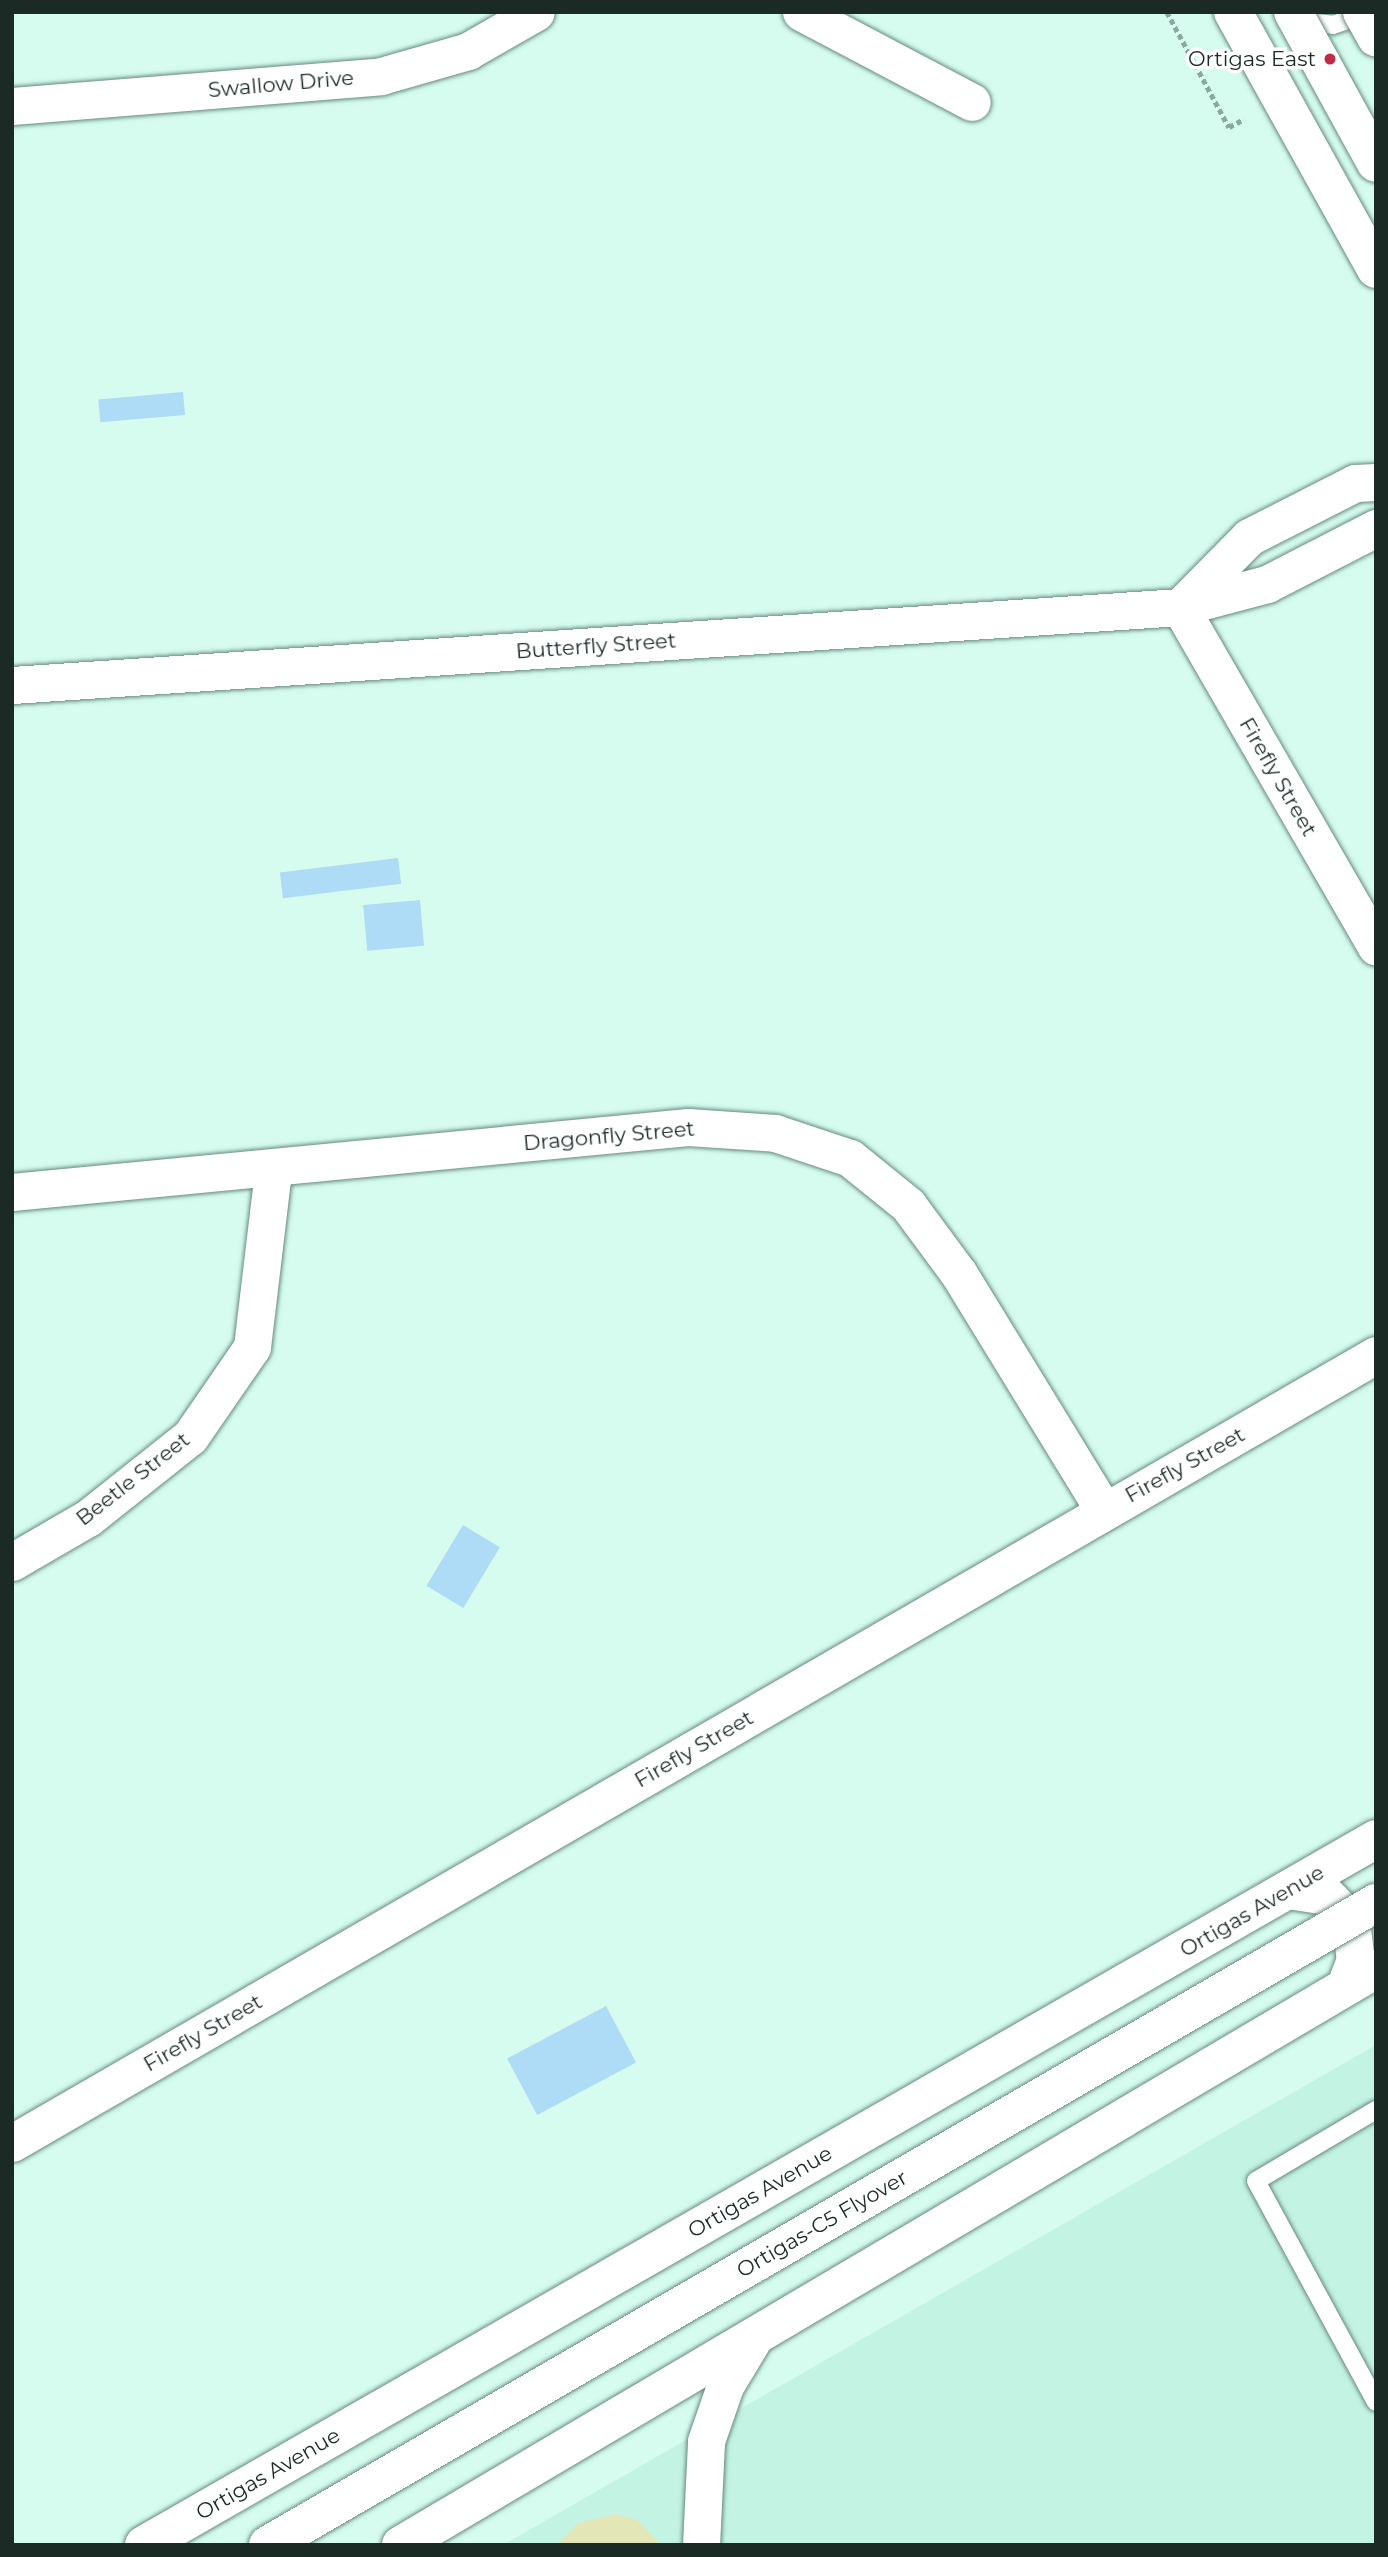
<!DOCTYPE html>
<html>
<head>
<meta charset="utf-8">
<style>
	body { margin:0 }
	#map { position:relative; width:1388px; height:2557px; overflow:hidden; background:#d5fcef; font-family:Montserrat,sans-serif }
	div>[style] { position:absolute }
	.built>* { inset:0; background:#c3f3e2 }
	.green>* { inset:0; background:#e3e6b6 }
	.water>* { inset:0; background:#aedbf6; transform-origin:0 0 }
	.path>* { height:4.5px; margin-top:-2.25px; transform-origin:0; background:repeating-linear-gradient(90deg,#8ba89f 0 5px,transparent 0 8.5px) }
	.roads { filter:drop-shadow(0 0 2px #678a7e) drop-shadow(0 0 2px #678a7e) }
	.lane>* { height:18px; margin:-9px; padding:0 9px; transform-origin:9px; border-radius:9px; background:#fff }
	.street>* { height:37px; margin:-18.5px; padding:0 18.5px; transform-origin:18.5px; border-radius:18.5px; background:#fff }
	.primary>* { height:38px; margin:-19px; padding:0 19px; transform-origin:19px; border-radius:19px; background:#fff }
	.bridges { filter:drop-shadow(0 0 2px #678a7e) drop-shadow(0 0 2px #678a7e) }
	.primary-bridge>* { height:38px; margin:-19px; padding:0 19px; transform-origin:19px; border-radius:19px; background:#fff }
	.dots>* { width:19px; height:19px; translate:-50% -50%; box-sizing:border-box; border:4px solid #fff; border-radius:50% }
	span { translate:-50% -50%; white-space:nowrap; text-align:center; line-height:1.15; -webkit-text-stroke:7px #fff; paint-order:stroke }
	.poi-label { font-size:21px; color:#1b2a25 }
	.right { translate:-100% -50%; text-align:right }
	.street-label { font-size:21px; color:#1b2a25 }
	.frame { position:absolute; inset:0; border:14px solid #1b2a25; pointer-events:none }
</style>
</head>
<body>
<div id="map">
	<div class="built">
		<div style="clip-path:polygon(1376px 2045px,1376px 2545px,503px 2545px,857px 2342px)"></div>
	</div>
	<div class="green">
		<div style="clip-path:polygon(617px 2514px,637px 2520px,661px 2545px,558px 2545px,578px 2523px)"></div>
	</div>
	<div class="water">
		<div style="left:183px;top:392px;width:23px;height:85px;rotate:85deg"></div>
		<div style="left:398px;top:858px;width:26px;height:119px;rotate:83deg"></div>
		<div style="left:420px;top:900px;width:46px;height:57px;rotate:85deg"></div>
		<div style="left:463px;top:1525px;width:43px;height:71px;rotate:31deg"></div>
		<div style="left:606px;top:2006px;width:64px;height:112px;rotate:62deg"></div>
	</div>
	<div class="path">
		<div style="left:1167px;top:12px;width:131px;rotate:61.7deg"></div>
		<div style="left:1229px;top:127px;width:17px;rotate:-28deg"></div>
	</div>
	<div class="roads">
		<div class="lane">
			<div style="left:1297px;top:21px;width:36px;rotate:6deg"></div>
			<div style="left:1333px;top:25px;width:34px;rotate:-19deg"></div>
			<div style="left:1376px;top:2110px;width:139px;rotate:149.4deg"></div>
			<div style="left:1256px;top:2181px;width:251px;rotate:61.5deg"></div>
		</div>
		<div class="street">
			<div style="left:801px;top:12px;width:193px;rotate:27.8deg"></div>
			<div style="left:12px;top:106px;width:370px;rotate:-4.6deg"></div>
			<div style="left:381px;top:76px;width:91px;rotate:-16deg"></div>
			<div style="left:468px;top:51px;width:78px;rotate:-29.8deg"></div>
			<div style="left:1181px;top:606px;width:97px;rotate:-45.4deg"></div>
			<div style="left:1249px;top:537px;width:119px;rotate:-27deg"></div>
			<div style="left:1355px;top:483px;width:21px;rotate:-3deg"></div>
			<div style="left:1180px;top:607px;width:392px;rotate:60deg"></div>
			<div style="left:12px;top:685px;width:1171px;rotate:-3.82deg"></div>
			<div style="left:1180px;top:607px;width:90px;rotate:-14.8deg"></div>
			<div style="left:1267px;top:584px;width:123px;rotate:-27.2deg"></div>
			<div style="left:12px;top:1192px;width:679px;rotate:-5.49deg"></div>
			<div style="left:688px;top:1127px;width:87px;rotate:3.9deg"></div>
			<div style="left:775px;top:1133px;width:79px;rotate:18.4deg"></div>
			<div style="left:850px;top:1158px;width:75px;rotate:39deg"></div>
			<div style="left:908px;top:1205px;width:86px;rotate:53.5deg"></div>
			<div style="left:959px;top:1274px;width:278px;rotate:58.5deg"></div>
			<div style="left:12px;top:1562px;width:88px;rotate:-30.1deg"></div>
			<div style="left:88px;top:1518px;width:130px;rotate:-38.5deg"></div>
			<div style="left:190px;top:1437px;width:109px;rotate:-55.4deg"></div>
			<div style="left:252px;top:1347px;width:178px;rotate:-83.2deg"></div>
			<div style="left:12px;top:2143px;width:1575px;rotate:-30.02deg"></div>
			<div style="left:701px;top:2545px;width:104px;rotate:-87.2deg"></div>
			<div style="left:706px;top:2441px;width:58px;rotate:-70.9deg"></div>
			<div style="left:725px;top:2386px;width:56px;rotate:-58.9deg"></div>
		</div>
		<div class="primary">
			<div style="left:1233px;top:12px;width:294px;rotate:60.9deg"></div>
			<div style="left:1289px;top:1890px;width:38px;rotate:9deg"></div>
			<div style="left:1327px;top:1896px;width:35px;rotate:46deg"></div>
			<div style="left:1351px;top:1921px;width:39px;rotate:83deg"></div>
			<div style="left:1356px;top:1960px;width:28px;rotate:111deg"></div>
			<div style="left:144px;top:2545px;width:1420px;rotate:-29.81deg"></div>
			<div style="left:401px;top:2545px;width:1132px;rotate:-30.57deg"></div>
		</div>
	</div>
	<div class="bridges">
		<div class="primary-bridge">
			<div style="left:1293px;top:12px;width:172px;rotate:61.2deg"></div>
			<div style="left:1362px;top:12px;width:29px;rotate:61deg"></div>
			<div style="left:268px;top:2545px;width:1281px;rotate:-30.09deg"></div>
		</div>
	</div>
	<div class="dots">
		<div style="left:1330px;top:59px;background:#be2d45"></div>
	</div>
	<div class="poi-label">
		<span class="right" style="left:1316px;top:59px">Ortigas East</span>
	</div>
	<div class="street-label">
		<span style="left:281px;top:84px;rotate:-5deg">Swallow Drive</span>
		<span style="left:596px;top:646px;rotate:-4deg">Butterfly Street</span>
		<span style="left:1278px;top:777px;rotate:60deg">Firefly Street</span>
		<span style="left:609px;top:1136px;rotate:-5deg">Dragonfly Street</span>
		<span style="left:1185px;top:1465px;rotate:-29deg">Firefly Street</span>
		<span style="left:133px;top:1479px;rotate:-38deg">Beetle Street</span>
		<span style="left:694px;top:1749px;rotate:-30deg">Firefly Street</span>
		<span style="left:1252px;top:1911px;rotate:-30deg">Ortigas Avenue</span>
		<span style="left:203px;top:2033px;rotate:-30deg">Firefly Street</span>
		<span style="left:760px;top:2192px;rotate:-30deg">Ortigas Avenue</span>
		<span style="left:822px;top:2224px;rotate:-30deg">Ortigas-C5 Flyover</span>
		<span style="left:268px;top:2474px;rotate:-30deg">Ortigas Avenue</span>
	</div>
	<div class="frame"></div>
</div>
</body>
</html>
